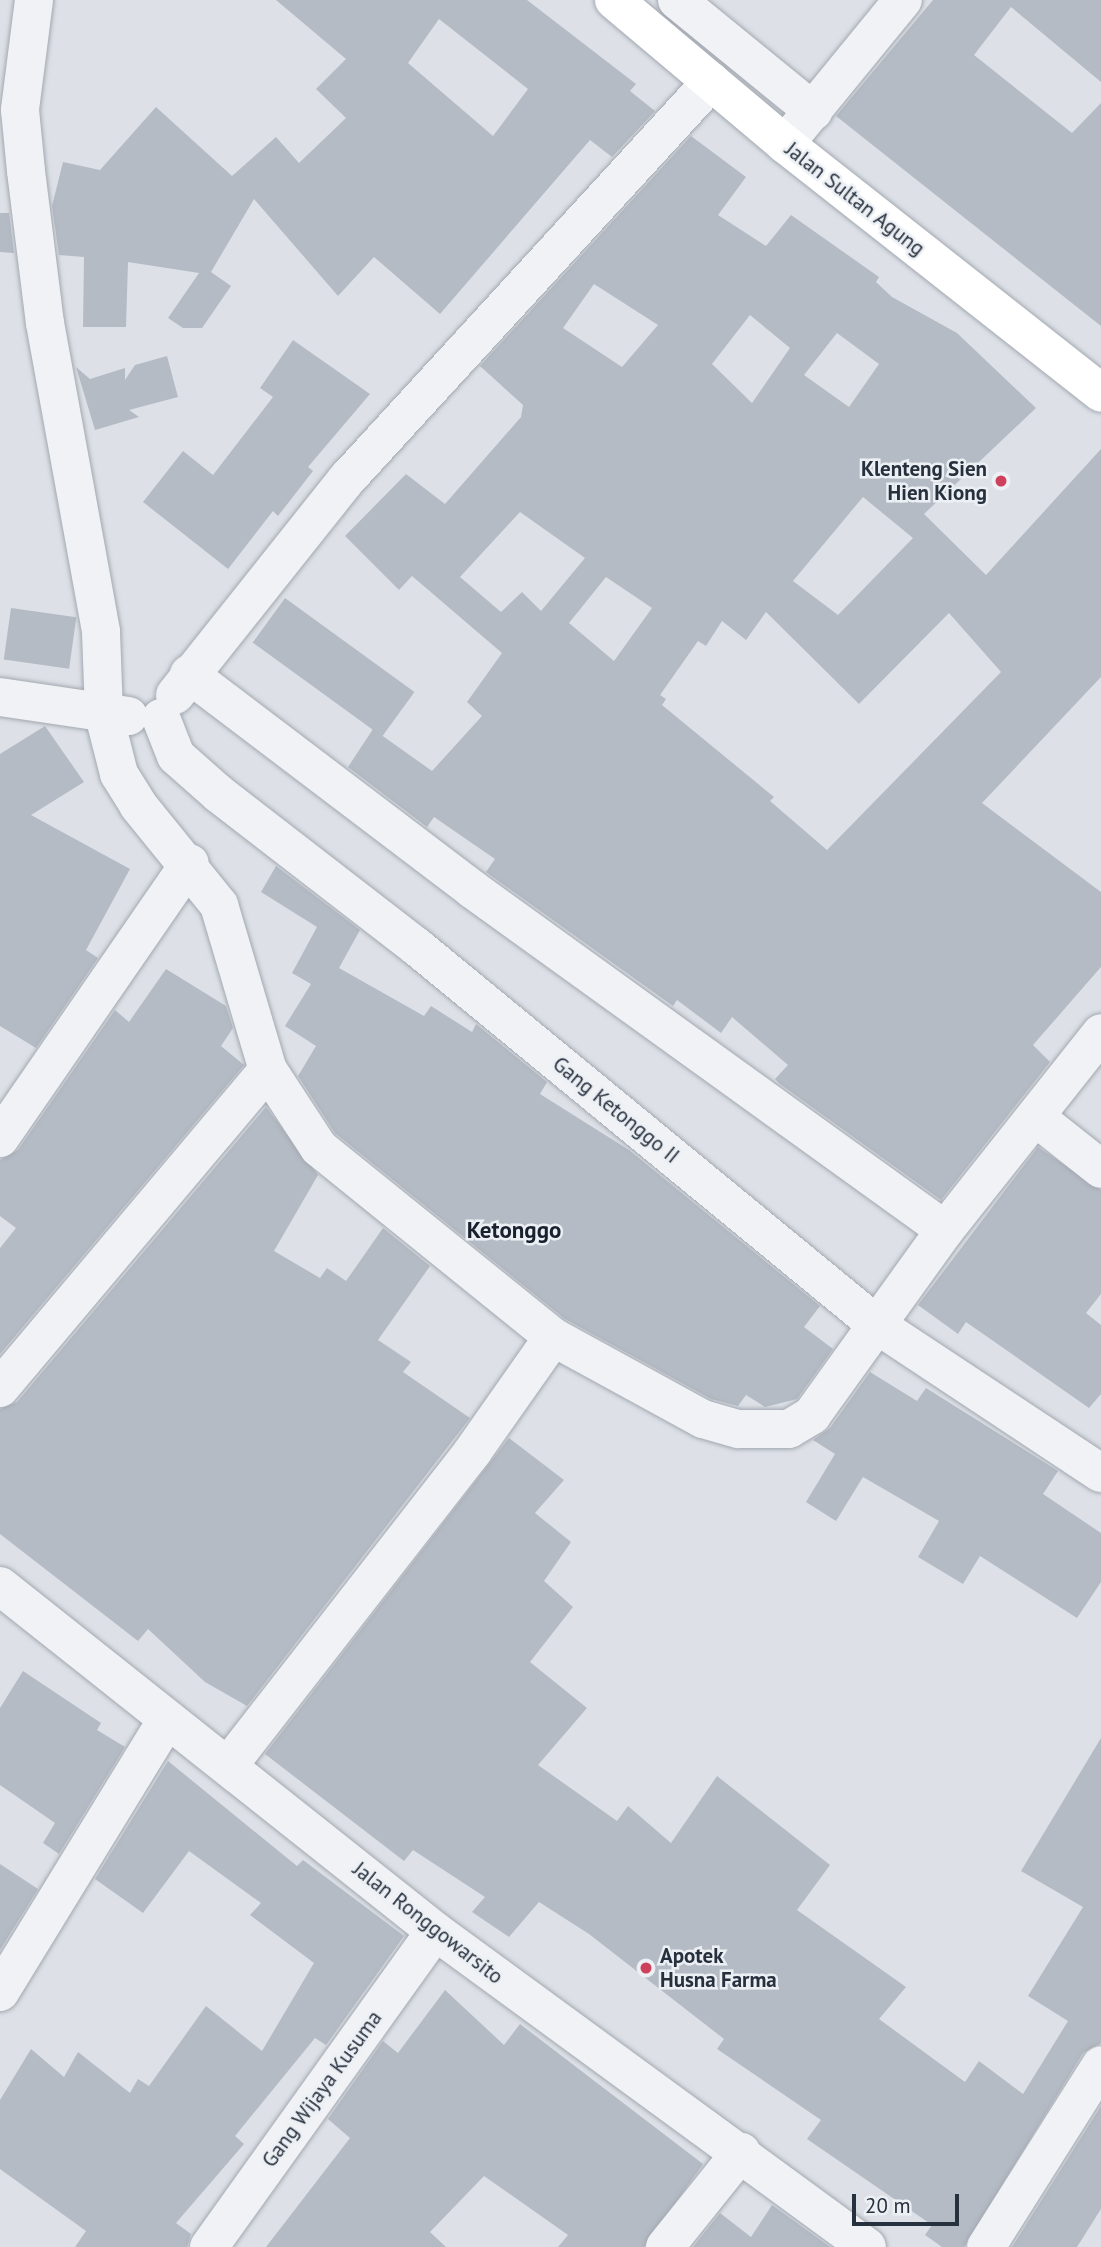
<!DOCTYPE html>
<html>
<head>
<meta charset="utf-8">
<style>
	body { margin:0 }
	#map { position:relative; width:1101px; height:2247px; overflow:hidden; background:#dde1e7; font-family:"PT Sans",sans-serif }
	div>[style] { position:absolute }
	.building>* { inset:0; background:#b4bbc4; transform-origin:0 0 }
	.roads { filter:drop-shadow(0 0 2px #a3a8b1) drop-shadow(0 0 2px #a3a8b1) }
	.minor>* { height:38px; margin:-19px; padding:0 19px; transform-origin:19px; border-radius:19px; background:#f0f2f5 }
	.major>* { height:38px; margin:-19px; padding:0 19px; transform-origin:19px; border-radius:19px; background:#fff }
	.dots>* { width:19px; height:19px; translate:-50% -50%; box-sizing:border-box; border:4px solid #ecf0f5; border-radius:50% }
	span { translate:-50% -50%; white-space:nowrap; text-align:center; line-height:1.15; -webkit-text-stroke:5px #ecf0f5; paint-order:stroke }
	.street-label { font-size:21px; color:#27303d }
	.poi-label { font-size:21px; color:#27303d; font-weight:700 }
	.right { translate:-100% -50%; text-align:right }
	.left { translate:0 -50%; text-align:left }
	.neighbourhood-label { font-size:23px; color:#19212e; font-weight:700 }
	.scale { position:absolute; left:852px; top:2194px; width:107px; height:32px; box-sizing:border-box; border:4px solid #27303d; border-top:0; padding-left:9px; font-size:21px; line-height:24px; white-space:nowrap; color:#27303d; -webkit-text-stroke:5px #ecf0f5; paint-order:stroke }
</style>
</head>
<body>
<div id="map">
	<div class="building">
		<div style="clip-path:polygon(evenodd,276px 0,527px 0,636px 84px,630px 91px,655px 111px,612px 157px,590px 140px,440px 314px,374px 257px,338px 296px,254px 199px,211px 272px,231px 286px,202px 328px,183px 328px,168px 318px,199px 273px,128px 262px,126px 327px,83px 327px,84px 257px,59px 255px,52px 206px,63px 162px,100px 170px,156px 107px,232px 176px,276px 137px,299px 163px,346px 118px,316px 89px,346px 59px,276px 0,439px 19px,528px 89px,493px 136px,408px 63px,439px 19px)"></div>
		<div style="clip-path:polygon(933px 0,1101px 0,1101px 82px,1011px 7px,974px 55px,1072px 133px,1101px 103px,1101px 326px,836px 116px)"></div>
		<div style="clip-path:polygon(evenodd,691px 136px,746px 177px,718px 215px,766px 246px,791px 215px,879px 277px,876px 282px,892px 297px,957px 333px,1036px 408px,924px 514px,986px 575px,1101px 449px,1101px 677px,982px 803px,1101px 892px,1101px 967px,1033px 1045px,1050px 1062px,941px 1200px,780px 1084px,775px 1079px,788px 1065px,732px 1017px,721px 1033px,677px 1000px,673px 1006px,486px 872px,495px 859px,434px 817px,427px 827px,348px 767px,373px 729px,432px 771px,482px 716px,467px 702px,502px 653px,412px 576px,399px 590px,345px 536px,406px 474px,445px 504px,521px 417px,523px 405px,480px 366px,691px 136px,594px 284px,658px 325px,622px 367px,563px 328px,594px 284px,691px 136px,750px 315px,790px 348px,752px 403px,712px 364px,750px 315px,691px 136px,837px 333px,879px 364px,849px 407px,804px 375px,837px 333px,691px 136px,863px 497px,913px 538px,838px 615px,793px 581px,863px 497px,691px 136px,520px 512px,585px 558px,541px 611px,522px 592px,501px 612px,460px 577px,520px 512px,691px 136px,606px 577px,652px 608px,614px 661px,569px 623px,606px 577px,691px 136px,766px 612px,859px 704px,949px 613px,1001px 672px,827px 850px,770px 801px,774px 797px,662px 705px,666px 699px,660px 695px,698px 641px,706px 646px,722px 621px,746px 640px,766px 612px)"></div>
		<div style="clip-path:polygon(0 213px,9px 213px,14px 253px,0 252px)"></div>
		<div style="clip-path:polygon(293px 340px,370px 394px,308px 467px,313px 471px,278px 516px,273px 511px,228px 569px,143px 502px,183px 451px,213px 475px,273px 397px,260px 388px)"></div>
		<div style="clip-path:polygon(167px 356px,178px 397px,129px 410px,139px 417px,95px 430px,76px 367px,90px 379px,125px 368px,125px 380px,135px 365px)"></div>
		<div style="left:285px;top:598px;width:160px;height:55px;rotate:36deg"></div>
		<div style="left:11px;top:608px;width:66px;height:52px;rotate:8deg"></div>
		<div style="clip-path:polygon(45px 726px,84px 782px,31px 815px,130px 869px,86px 950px,98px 958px,36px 1048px,0 1026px,0 754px)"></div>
		<div style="clip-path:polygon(276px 866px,360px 930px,339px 968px,424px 1016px,431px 1006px,472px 1032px,476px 1024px,547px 1082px,540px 1094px,629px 1150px,820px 1306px,804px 1327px,833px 1349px,797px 1399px,765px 1407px,746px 1395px,738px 1406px,711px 1399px,565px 1319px,335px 1133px,298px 1076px,316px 1046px,285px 1026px,311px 984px,292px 973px,317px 927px,261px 892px)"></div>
		<div style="clip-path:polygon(166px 969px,226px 1006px,233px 1028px,221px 1046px,244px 1065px,0 1354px,0 1248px,16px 1228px,0 1216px,0 1160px,18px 1150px,115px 1010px,129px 1022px)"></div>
		<div style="clip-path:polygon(266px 1107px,318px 1175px,274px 1251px,320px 1278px,327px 1268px,346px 1281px,383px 1228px,430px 1266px,378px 1340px,411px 1362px,403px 1372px,470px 1418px,247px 1706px,205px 1682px,148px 1629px,138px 1641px,0 1534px,0 1409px,17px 1402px)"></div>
		<div style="clip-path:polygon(1038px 1147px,1101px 1190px,1101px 1294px,1086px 1313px,1101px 1325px,1101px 1394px,1089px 1408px,966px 1322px,958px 1334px,918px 1305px)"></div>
		<div style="clip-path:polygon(870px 1372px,917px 1401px,926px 1388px,1058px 1471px,1043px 1494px,1101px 1533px,1101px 1582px,1077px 1618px,980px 1556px,963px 1584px,918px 1557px,939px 1521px,863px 1477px,836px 1521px,806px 1502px,835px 1454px,813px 1440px,830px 1428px)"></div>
		<div style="clip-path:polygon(509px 1438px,564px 1480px,535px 1513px,571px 1542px,544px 1581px,573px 1607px,530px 1662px,587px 1708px,538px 1765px,617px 1821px,628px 1806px,671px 1843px,717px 1776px,830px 1865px,797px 1910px,906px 1987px,879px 2019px,965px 2082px,979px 2061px,1023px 2094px,1068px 2021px,1028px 1996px,1083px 1907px,1021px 1871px,1101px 1738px,1101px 2043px,1083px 2053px,964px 2247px,942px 2247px,925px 2235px,932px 2225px,807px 2139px,821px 2120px,717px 2049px,724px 2039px,589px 1934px,539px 1902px,509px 1937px,472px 1912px,485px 1897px,413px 1850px,404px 1861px,265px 1754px)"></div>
		<div style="clip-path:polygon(23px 1671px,101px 1723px,97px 1730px,125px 1747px,59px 1854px,43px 1843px,55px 1823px,0 1785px,0 1708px)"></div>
		<div style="clip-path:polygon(168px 1761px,297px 1866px,303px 1860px,404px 1936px,326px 2045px,315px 2038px,235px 2136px,244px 2144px,176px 2223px,191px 2234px,187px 2247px,75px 2247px,86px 2231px,0 2169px,0 2100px,31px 2049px,64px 2077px,78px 2052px,130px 2093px,138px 2079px,149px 2086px,206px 2006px,262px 2051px,314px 1963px,250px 1915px,261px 1903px,189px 1851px,143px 1913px,95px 1879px)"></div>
		<div style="clip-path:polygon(0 1864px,38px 1889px,0 1950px)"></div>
		<div style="clip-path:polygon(445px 1990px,504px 2045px,520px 2024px,703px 2164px,644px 2247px,558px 2247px,568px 2235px,484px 2176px,430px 2232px,446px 2247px,266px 2247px,350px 2138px,328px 2119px,383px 2041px,398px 2053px)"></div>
		<div style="clip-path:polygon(1101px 2106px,1101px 2209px,1077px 2247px,1012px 2247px)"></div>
		<div style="clip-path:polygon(772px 2205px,830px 2247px,693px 2247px,720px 2213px,751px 2237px)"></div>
	</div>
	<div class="roads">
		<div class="minor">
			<div style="left:34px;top:0;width:111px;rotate:97.3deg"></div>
			<div style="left:20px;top:110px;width:61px;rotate:84.4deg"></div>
			<div style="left:26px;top:171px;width:153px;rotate:82.9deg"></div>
			<div style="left:45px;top:323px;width:314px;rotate:79.7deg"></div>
			<div style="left:101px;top:632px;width:83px;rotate:87.9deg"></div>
			<div style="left:104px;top:715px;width:61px;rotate:75.7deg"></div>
			<div style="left:119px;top:774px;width:36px;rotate:58deg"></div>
			<div style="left:138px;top:805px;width:129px;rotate:51deg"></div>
			<div style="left:219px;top:905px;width:172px;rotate:73.5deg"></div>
			<div style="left:268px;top:1070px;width:93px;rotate:56.8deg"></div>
			<div style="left:319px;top:1148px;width:301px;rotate:38.9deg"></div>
			<div style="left:553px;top:1337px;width:171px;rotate:28.7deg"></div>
			<div style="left:703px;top:1419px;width:37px;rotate:16deg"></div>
			<div style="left:739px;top:1429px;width:50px"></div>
			<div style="left:789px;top:1429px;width:27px;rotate:-31deg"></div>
			<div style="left:812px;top:1415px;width:228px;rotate:-54.3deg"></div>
			<div style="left:677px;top:0;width:176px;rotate:39.2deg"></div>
			<div style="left:785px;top:144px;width:186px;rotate:-50.7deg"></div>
			<div style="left:189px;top:674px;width:355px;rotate:37.2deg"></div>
			<div style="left:472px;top:889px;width:583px;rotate:35.79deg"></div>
			<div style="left:945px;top:1230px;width:251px;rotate:-51.6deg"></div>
			<div style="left:175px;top:695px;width:276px;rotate:-51.5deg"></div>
			<div style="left:347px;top:479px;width:539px;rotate:-47.48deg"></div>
			<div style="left:0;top:697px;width:130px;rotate:8.4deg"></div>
			<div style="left:161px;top:718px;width:41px;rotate:68.5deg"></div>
			<div style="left:176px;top:756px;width:57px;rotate:41.5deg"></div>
			<div style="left:219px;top:794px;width:250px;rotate:37.7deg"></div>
			<div style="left:417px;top:947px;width:595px;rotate:39.41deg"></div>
			<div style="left:877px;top:1325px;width:268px;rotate:33.5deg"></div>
			<div style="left:1038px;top:1119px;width:80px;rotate:38.4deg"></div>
			<div style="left:0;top:1138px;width:334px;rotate:-55.4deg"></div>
			<div style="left:0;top:1388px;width:416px;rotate:-49.9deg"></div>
			<div style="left:0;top:1586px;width:555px;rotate:38.42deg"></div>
			<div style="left:435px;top:1931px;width:535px;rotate:36.18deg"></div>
			<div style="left:228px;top:1766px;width:399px;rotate:-52.1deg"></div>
			<div style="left:473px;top:1451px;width:139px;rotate:-54.9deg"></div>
			<div style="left:0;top:1992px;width:319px;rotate:-58.5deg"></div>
			<div style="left:209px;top:2247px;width:388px;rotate:-54.4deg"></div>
			<div style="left:665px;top:2247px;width:122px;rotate:-51.3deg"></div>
			<div style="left:986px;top:2247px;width:215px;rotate:-57.7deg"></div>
		</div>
		<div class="major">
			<div style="left:614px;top:0;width:224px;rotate:40.1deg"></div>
			<div style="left:785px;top:144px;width:402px;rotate:38.2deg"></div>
		</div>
	</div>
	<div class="dots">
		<div style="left:1001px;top:481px;background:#cd415b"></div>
		<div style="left:646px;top:1968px;background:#cd415b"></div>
	</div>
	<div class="street-label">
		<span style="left:855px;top:199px;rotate:38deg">Jalan Sultan Agung</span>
		<span style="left:616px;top:1110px;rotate:39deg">Gang Ketonggo II</span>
		<span style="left:428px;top:1923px;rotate:38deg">Jalan Ronggowarsito</span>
		<span style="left:322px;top:2089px;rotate:-54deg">Gang Wijaya Kusuma</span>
	</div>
	<div class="poi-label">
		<span class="right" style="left:987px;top:481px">Klenteng Sien<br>Hien Kiong</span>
		<span class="left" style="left:660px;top:1968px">Apotek<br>Husna Farma</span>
	</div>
	<div class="neighbourhood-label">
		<span style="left:514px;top:1230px">Ketonggo</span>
	</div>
	<div class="scale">20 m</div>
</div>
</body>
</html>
